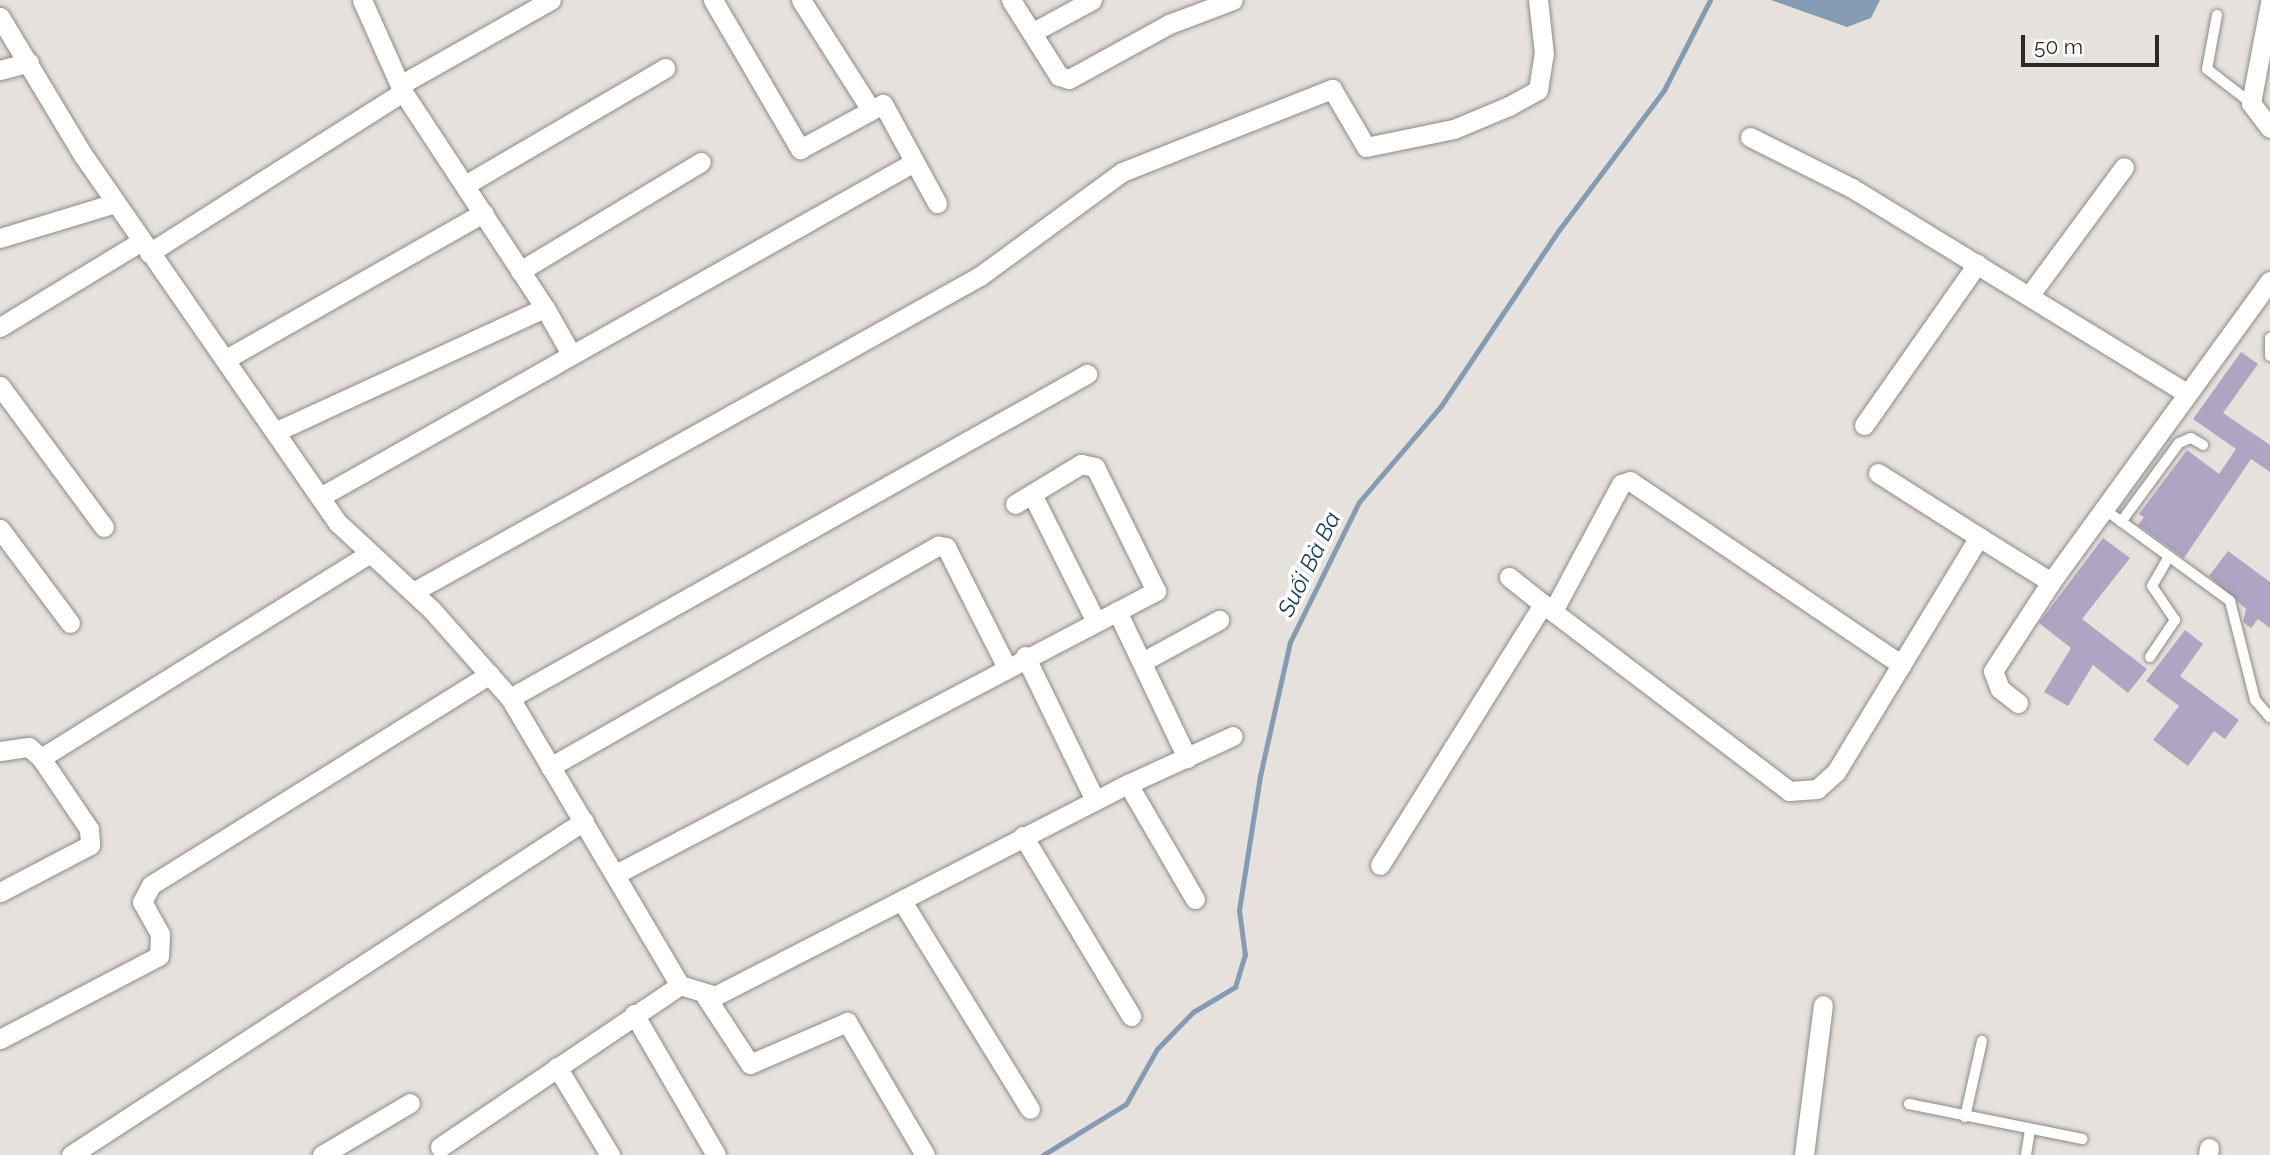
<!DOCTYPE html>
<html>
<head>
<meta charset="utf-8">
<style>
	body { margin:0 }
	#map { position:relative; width:2270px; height:1155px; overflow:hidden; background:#e6e1dc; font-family:Raleway,sans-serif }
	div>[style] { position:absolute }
	.water>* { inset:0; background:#839bb3 }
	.stream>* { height:5px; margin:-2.5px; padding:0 2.5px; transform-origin:2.5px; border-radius:2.5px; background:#839bb3 }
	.building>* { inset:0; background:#afa4c2 }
	.roads { filter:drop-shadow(0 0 2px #8f8a86) drop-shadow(0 0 2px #8f8a86) }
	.service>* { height:10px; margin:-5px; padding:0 5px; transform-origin:5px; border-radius:5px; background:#fff }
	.minor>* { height:19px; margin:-9.5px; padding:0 9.5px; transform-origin:9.5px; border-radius:9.5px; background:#fff }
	span { translate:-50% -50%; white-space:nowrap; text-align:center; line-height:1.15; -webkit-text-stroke:7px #fff; paint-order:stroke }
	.water-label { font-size:23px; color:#163e60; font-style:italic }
	.scale { position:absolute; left:2021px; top:35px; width:138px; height:32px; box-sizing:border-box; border:4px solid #2b2928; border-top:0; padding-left:9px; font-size:21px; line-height:24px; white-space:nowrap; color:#2b2928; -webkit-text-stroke:5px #fff; paint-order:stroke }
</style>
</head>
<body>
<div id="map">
	<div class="water">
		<div style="clip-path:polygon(1771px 0,1880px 0,1871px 18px,1847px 27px)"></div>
	</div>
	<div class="stream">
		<div style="left:1043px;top:1155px;width:97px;rotate:-31.6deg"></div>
		<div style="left:1126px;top:1104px;width:63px;rotate:-60.6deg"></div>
		<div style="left:1157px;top:1049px;width:52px;rotate:-45.8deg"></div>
		<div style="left:1193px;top:1012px;width:49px;rotate:-30.8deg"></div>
		<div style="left:1235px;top:987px;width:34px;rotate:-73deg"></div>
		<div style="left:1245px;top:955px;width:45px;rotate:-97.6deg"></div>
		<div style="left:1239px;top:910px;width:136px;rotate:-81.1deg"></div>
		<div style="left:1260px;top:776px;width:137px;rotate:-77.4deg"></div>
		<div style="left:1290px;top:642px;width:156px;rotate:-63.8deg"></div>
		<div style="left:1359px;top:502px;width:126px;rotate:-49.5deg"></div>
		<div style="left:1441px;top:406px;width:212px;rotate:-56.2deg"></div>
		<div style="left:1559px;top:230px;width:175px;rotate:-53.1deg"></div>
		<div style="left:1664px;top:90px;width:101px;rotate:-62.9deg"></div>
	</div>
	<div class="building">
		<div style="clip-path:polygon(2241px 352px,2258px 364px,2223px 413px,2270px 445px,2270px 472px,2251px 459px,2184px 558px,2138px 525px,2144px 517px,2139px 514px,2187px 450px,2219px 474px,2236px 449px,2193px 419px)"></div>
		<div style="clip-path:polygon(2103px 538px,2130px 558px,2082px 619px,2147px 669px,2128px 693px,2093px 665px,2068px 706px,2044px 692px,2071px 648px,2039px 623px)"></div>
		<div style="clip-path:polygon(2228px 551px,2270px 582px,2270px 628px,2258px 619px,2251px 628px,2243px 622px,2246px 609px,2209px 576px)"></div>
		<div style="clip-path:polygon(2185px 630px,2203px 644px,2180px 676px,2239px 720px,2225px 739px,2214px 731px,2188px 766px,2153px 740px,2179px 706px,2146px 681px)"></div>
	</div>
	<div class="roads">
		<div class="service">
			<div style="left:2217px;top:15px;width:55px;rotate:100.5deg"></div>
			<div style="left:2207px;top:69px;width:56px;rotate:37.7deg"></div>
			<div style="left:2270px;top:338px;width:18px;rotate:90deg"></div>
			<div style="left:2104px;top:509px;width:156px;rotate:36.1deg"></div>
			<div style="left:2230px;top:601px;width:102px;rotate:75.8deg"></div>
			<div style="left:2255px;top:700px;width:23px;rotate:49deg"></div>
			<div style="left:2121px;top:522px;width:98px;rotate:-53.7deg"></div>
			<div style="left:2179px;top:443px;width:13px;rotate:-23deg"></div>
			<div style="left:2191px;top:438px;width:14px;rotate:30deg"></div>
			<div style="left:2150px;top:657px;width:45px;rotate:-56deg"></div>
			<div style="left:2175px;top:620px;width:41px;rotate:-124.1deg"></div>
			<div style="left:2152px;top:586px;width:34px;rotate:-60deg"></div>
			<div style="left:1909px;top:1104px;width:177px;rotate:11.4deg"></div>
			<div style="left:1965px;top:1117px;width:78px;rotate:-77.4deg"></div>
			<div style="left:2026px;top:1155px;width:24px;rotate:-81deg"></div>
		</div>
		<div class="minor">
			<div style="left:362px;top:0;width:101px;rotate:66deg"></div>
			<div style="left:403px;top:92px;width:258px;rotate:56.7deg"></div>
			<div style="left:713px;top:0;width:173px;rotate:59.7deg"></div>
			<div style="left:800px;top:149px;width:94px;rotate:-28.5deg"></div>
			<div style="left:883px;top:104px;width:113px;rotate:61.4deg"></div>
			<div style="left:801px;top:0;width:130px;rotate:57.5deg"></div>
			<div style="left:1011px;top:0;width:90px;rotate:57.7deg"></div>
			<div style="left:1059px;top:76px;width:10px;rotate:17deg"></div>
			<div style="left:1069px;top:79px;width:114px;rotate:-28.8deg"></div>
			<div style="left:1169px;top:24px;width:68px;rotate:-20.6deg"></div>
			<div style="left:2270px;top:3px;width:102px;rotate:100.8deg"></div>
			<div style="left:2251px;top:103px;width:31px;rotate:53deg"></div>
			<div style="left:0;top:17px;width:161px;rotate:59deg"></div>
			<div style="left:83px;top:155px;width:448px;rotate:55.3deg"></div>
			<div style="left:338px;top:523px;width:127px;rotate:42.8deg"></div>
			<div style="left:431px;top:609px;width:119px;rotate:48.4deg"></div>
			<div style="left:510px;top:698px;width:334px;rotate:59.4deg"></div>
			<div style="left:680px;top:985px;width:37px;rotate:17deg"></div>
			<div style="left:715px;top:996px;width:464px;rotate:-27.2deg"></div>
			<div style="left:1128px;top:784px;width:133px;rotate:59.8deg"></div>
			<div style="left:1033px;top:32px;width:67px;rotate:-28.5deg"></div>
			<div style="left:0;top:70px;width:30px;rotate:-15deg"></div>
			<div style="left:400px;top:85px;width:173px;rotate:-29.4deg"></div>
			<div style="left:1750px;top:137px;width:114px;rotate:26.6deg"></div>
			<div style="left:1852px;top:188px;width:393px;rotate:31.5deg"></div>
			<div style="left:465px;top:185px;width:232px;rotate:-30.3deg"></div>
			<div style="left:0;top:238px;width:120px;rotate:-16.9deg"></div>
			<div style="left:149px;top:253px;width:301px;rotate:-32.4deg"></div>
			<div style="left:520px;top:271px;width:211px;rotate:-31.1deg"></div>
			<div style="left:2029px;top:296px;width:160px;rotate:-53.6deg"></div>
			<div style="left:0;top:327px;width:164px;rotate:-31.3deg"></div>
			<div style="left:226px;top:359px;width:296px;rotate:-29.6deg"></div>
			<div style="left:0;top:386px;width:175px;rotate:53.6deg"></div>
			<div style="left:1864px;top:425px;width:197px;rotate:-54.9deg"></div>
			<div style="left:277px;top:431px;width:295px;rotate:-24.7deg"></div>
			<div style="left:545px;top:308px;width:53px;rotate:60.5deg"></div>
			<div style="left:1878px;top:473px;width:120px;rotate:32.4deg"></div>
			<div style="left:1032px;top:494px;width:141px;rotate:63.4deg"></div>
			<div style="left:320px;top:497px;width:682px;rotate:-29.42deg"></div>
			<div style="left:0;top:529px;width:117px;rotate:53.3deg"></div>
			<div style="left:1509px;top:577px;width:43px;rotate:38.5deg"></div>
			<div style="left:413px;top:592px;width:649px;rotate:-29.13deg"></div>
			<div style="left:980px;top:276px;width:176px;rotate:-36.2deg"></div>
			<div style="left:1122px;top:172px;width:226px;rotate:-21.6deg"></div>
			<div style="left:1332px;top:89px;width:67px;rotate:59.6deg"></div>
			<div style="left:1366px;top:147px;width:90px;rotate:-11.6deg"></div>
			<div style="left:1454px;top:129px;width:60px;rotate:-22.7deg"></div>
			<div style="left:1509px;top:106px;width:33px;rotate:-29deg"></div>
			<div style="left:1538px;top:90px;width:36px;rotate:-81deg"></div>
			<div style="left:1544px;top:54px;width:54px;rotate:-96.3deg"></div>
			<div style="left:1117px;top:611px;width:163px;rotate:64.5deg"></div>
			<div style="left:1553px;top:611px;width:144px;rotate:-61.8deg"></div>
			<div style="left:1621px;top:484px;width:9px;rotate:-18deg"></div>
			<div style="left:1630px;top:481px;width:328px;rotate:34.1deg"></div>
			<div style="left:1025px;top:656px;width:160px;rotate:64.1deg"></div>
			<div style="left:1142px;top:662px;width:88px;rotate:-28.6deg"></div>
			<div style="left:510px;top:698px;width:662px;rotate:-29.32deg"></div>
			<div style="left:2018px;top:703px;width:23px;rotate:-142deg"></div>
			<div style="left:2000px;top:689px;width:19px;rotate:-111deg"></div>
			<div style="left:1993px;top:671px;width:106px;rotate:-56.9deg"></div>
			<div style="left:0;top:751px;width:29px;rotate:-8deg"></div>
			<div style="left:29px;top:747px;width:16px;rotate:43deg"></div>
			<div style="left:41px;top:758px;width:86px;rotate:55.9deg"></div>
			<div style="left:89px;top:829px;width:16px;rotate:86deg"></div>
			<div style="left:90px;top:845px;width:102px;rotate:152.4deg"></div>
			<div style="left:41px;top:758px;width:386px;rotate:-31.9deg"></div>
			<div style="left:550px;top:767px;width:447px;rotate:-29.7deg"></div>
			<div style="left:938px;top:546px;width:8px;rotate:7deg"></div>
			<div style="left:946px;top:547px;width:133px;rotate:63.2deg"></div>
			<div style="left:1128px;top:784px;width:115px;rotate:-24.6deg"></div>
			<div style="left:1023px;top:836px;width:210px;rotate:59deg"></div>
			<div style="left:1380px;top:865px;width:308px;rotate:-58deg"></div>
			<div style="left:1543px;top:604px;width:309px;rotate:37.2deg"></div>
			<div style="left:1789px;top:791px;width:28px;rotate:-4deg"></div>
			<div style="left:1817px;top:789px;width:25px;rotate:-42deg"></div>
			<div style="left:1836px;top:772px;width:275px;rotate:-58.7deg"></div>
			<div style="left:1979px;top:537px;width:85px;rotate:32deg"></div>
			<div style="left:2051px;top:582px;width:372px;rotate:-54deg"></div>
			<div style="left:616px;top:874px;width:610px;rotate:-27.66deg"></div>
			<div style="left:1156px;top:591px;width:138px;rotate:-116.2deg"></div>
			<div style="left:1095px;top:467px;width:14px;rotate:-168deg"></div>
			<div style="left:1081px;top:464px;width:77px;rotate:148.8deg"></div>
			<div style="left:902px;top:901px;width:244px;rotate:58.4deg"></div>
			<div style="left:706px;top:997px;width:80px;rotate:56.7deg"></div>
			<div style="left:750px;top:1064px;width:106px;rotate:-23.4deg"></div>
			<div style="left:847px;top:1022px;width:154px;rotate:59.6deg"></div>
			<div style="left:634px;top:1014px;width:163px;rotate:59.8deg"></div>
			<div style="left:0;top:1039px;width:179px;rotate:-27.6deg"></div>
			<div style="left:159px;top:956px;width:22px;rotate:-87deg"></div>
			<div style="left:160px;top:934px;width:37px;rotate:-119deg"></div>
			<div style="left:142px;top:902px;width:19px;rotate:-62deg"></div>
			<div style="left:151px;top:885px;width:399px;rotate:-31.9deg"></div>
			<div style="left:557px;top:1067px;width:103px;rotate:58.9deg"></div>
			<div style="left:440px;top:1147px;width:290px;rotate:-34deg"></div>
			<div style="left:71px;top:1155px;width:612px;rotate:-33.07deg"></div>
			<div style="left:322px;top:1155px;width:102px;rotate:-30.6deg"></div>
			<div style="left:1804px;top:1155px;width:151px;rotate:-82.8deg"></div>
			<div style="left:2208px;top:1155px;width:7px;rotate:-82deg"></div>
		</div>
	</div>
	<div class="water-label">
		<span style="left:1309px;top:564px;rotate:-64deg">Suối Bà Ba</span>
	</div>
	<div class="scale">50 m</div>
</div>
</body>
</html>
